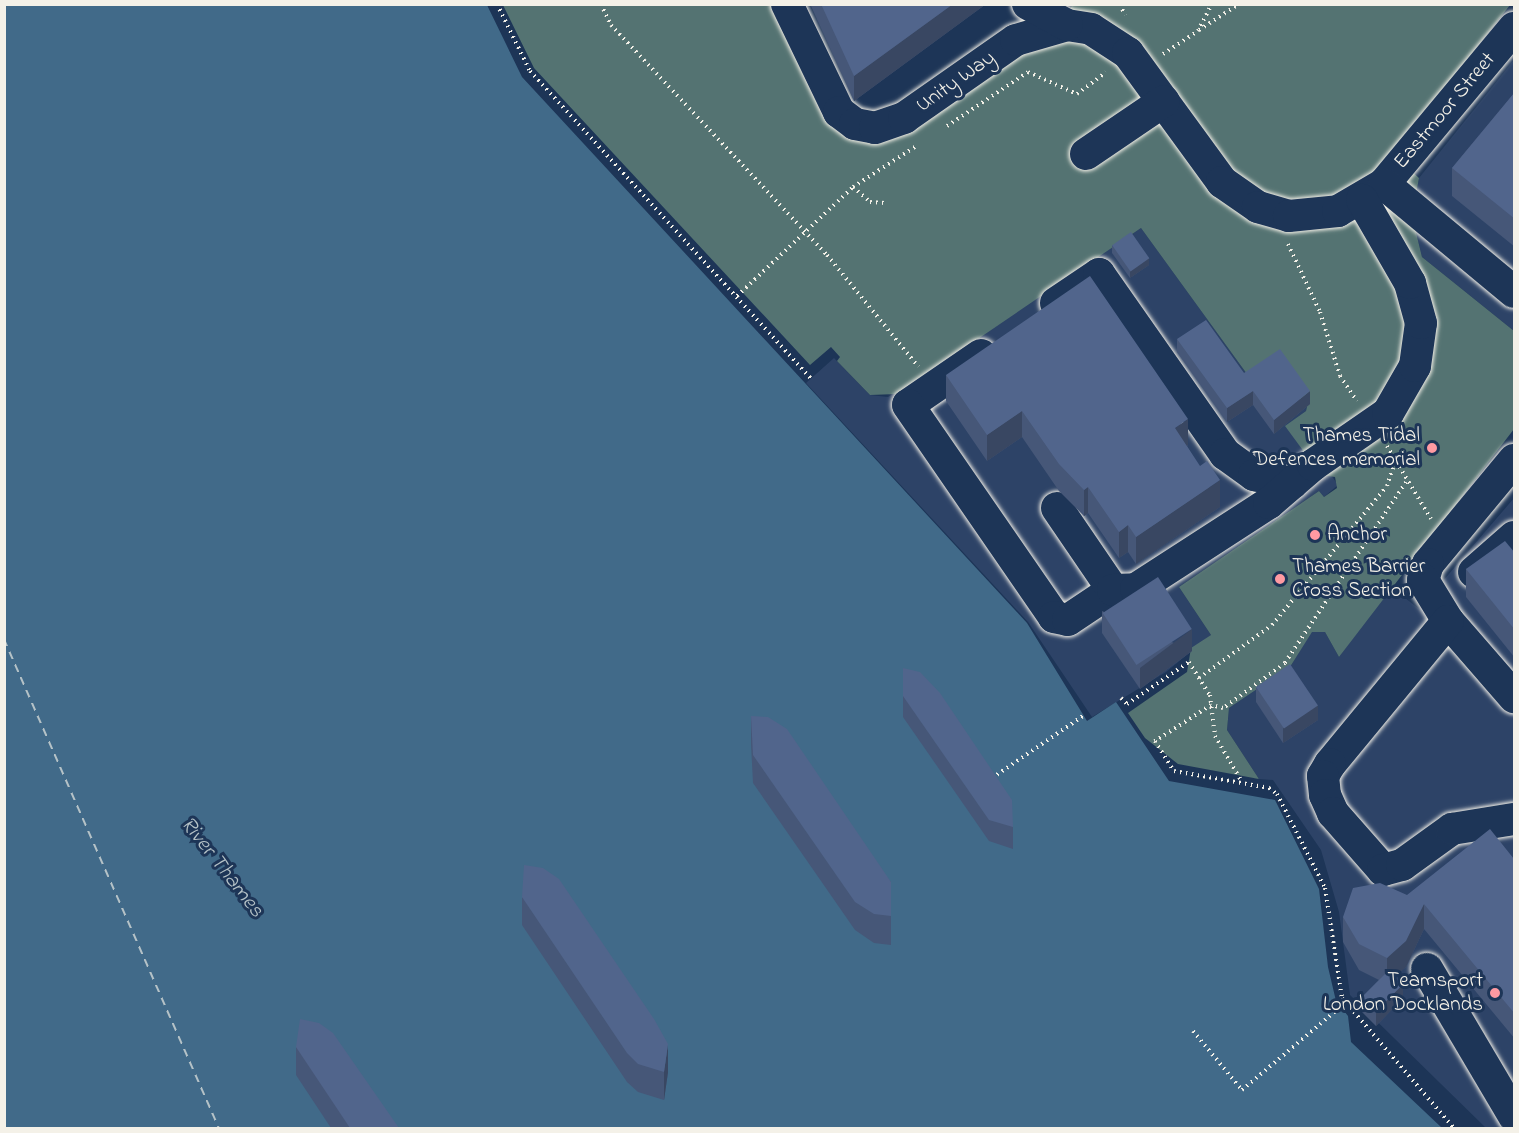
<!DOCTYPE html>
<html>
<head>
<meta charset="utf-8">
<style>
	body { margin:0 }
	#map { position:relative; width:1519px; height:1133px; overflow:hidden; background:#1d3557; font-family:"Indie Flower",sans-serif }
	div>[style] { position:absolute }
	.built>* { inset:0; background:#2d4367 }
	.green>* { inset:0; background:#547372 }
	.water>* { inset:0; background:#416a89 }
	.ferry>* { height:1.5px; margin-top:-0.75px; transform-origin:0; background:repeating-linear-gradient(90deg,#b5c2c7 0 8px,transparent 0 14px) }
	.path>* { height:4px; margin-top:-2px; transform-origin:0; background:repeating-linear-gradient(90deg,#f4f1e8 0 1.5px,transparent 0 6px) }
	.roads { filter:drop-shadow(0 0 2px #f4f1e8) drop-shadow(0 0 2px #f4f1e8) }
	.minor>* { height:32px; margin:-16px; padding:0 16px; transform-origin:16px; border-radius:16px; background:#1d3557 }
	.wall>* { inset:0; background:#465778 }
	.shaded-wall>* { inset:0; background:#394762 }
	.building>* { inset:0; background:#51658c; transform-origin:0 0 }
	.dots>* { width:16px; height:16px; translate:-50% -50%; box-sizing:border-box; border:3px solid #1d3557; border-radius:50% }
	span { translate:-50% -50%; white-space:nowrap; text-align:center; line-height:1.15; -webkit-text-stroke:6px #1d3557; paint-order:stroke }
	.street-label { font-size:21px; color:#f4f1e8 }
	.poi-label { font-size:21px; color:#f4f1e8 }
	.right { translate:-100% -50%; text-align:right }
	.left { translate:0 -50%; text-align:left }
	.water-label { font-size:22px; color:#b5c2c7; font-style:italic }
	.frame { position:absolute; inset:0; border:6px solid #f4f1e8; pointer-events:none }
</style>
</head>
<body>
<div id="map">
	<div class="built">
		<div style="clip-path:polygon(1514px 60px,1514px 331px,1422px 257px,1412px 216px,1419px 178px)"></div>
		<div style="clip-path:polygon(1141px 228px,1252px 381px,1308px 402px,1306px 411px,1286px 426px,1321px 475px,1331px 475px,1338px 485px,1324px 497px,1319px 491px,1179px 587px,1211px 635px,1166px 672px,1092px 717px,1028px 622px,806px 383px,834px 358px,870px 395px,888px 397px)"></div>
		<div style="clip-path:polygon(1514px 498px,1514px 1128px,1486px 1128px,1350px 995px,1339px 912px,1321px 850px,1273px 780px,1259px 779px,1227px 730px,1229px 708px,1290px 667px,1312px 631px,1325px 632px,1339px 657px,1390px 586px,1419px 609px)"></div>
	</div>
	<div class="green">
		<div style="clip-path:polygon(503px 5px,774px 5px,853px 139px,1026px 48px,1060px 41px,1072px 5px,1510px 5px,1393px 154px,1419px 178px,1412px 216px,1422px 257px,1514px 331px,1514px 429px,1339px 657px,1325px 632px,1312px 632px,1290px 667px,1229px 708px,1227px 730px,1259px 779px,1178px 764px,1145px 738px,1128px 713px,1187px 672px,1191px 648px,1211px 635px,1179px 587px,1319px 491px,1324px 497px,1337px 488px,1335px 477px,1321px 475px,1285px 426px,1306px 411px,1308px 402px,1252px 381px,1141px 228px,897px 394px,870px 395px,837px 361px,840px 357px,831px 347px,810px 365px,534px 68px)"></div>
	</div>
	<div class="water">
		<div style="clip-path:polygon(5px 4px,487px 5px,522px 77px,1027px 623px,1087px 721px,1116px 702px,1169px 781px,1275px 800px,1319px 889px,1328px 967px,1336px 1001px,1348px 1016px,1351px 1042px,1442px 1128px,5px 1128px)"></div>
	</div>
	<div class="ferry">
		<div style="left:4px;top:639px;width:534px;rotate:66.27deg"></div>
	</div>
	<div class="path">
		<div style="left:497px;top:4px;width:75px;rotate:63.8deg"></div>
		<div style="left:530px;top:71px;width:417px;rotate:47.6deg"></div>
		<div style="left:601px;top:4px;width:23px;rotate:65deg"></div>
		<div style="left:611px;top:25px;width:316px;rotate:46.8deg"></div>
		<div style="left:827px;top:255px;width:144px;rotate:50.7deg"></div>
		<div style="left:1120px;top:4px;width:12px;rotate:66deg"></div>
		<div style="left:1199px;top:30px;width:48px;rotate:-33deg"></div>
		<div style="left:1163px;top:54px;width:42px;rotate:-33.3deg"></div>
		<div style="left:1198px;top:31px;width:30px;rotate:-63deg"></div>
		<div style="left:947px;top:126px;width:97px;rotate:-33.7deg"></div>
		<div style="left:1028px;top:72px;width:54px;rotate:24.2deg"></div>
		<div style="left:1077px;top:94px;width:36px;rotate:-37deg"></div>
		<div style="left:853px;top:187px;width:23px;rotate:41deg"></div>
		<div style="left:870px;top:202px;width:15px;rotate:4deg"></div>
		<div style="left:1288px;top:244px;width:75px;rotate:64.8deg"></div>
		<div style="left:1320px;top:312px;width:67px;rotate:72.6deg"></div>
		<div style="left:1340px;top:376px;width:30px;rotate:56deg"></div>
		<div style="left:737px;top:296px;width:159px;rotate:-43.2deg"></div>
		<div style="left:853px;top:187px;width:77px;rotate:-32.9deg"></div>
		<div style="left:1387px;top:446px;width:85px;rotate:58.9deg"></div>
		<div style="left:1406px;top:482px;width:218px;rotate:123.8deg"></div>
		<div style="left:1285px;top:663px;width:77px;rotate:144deg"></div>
		<div style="left:1223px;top:708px;width:12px;rotate:-166deg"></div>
		<div style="left:1211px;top:705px;width:67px;rotate:147.3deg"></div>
		<div style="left:1155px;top:741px;width:36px;rotate:58deg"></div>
		<div style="left:1174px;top:771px;width:97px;rotate:10.1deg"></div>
		<div style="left:1269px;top:788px;width:10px;rotate:37deg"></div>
		<div style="left:1277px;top:794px;width:106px;rotate:62.9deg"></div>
		<div style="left:1325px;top:888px;width:111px;rotate:81.2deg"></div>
		<div style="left:1342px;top:998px;width:172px;rotate:49.3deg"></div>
		<div style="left:1199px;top:678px;width:90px;rotate:-36deg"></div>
		<div style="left:1272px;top:625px;width:180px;rotate:-50.4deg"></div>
		<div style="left:1387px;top:486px;width:26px;rotate:-72deg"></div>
		<div style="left:1121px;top:698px;width:8px;rotate:45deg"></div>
		<div style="left:1127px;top:704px;width:75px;rotate:-34.1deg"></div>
		<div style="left:1189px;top:662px;width:39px;rotate:58deg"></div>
		<div style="left:1210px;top:695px;width:41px;rotate:83deg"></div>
		<div style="left:1215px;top:736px;width:53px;rotate:59.6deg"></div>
		<div style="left:992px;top:778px;width:110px;rotate:-34.3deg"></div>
		<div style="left:1193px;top:1031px;width:77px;rotate:50.3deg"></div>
		<div style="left:1242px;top:1090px;width:135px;rotate:-40.2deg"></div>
	</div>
	<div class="roads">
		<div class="minor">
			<div style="left:787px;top:4px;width:120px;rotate:64.3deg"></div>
			<div style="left:839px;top:112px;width:20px;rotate:37deg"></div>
			<div style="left:855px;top:124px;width:20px;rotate:11deg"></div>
			<div style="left:875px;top:128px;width:31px;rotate:-19deg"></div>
			<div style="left:904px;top:118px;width:136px;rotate:-34.9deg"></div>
			<div style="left:1016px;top:40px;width:53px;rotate:-16.4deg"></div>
			<div style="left:1067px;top:25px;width:24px;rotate:9deg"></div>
			<div style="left:1091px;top:29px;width:44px;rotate:33deg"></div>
			<div style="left:1128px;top:53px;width:160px;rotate:53.9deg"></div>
			<div style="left:1222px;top:182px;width:44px;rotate:34.8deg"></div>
			<div style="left:1258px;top:207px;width:32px;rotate:16deg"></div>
			<div style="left:1289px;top:216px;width:49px;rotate:-5.8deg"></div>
			<div style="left:1338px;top:211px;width:53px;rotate:-30.4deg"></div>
			<div style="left:1384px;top:184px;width:203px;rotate:-50.2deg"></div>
			<div style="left:1028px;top:4px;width:44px;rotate:28.3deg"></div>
			<div style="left:1086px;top:154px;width:94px;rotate:-34.2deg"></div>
			<div style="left:1384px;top:184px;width:169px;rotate:39.7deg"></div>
			<div style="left:1056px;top:303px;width:52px;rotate:-34deg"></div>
			<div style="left:1099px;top:274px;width:220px;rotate:55deg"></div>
			<div style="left:1225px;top:454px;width:36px;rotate:36deg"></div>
			<div style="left:1254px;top:475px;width:39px;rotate:12deg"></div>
			<div style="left:981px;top:355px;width:88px;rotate:145.6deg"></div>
			<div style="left:908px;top:405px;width:257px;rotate:55.4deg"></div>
			<div style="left:1054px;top:617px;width:14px;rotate:12deg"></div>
			<div style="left:1068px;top:620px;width:54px;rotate:-33.7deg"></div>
			<div style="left:1514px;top:460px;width:135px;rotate:129.6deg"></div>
			<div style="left:1428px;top:564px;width:17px;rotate:107deg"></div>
			<div style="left:1423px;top:580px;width:48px;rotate:58.6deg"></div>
			<div style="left:1448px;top:621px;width:101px;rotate:49deg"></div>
			<div style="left:1057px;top:508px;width:99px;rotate:55.7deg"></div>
			<div style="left:1113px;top:590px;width:23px;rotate:-2deg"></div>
			<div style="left:1136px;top:589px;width:158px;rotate:-32.9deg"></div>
			<div style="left:1269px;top:503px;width:58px;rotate:-40.8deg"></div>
			<div style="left:1313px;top:465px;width:91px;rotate:-34.7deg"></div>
			<div style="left:1388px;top:413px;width:54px;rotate:-60.1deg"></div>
			<div style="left:1415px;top:366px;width:43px;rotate:-82.1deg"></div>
			<div style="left:1421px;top:323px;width:41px;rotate:-105.4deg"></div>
			<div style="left:1410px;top:283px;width:96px;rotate:-120deg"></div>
			<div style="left:1474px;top:572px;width:53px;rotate:-41.2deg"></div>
			<div style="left:1448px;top:621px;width:185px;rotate:129.5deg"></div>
			<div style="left:1330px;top:764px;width:14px;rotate:120deg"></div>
			<div style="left:1323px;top:776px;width:19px;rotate:84deg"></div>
			<div style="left:1325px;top:795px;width:20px;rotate:66deg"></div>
			<div style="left:1333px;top:813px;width:76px;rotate:48.7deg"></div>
			<div style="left:1383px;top:870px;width:20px;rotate:-15deg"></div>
			<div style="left:1402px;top:865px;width:62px;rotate:-35.8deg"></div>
			<div style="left:1452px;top:829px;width:63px;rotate:-9.2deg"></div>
			<div style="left:1427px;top:969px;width:171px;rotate:59.4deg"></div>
		</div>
	</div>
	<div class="wall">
		<div style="clip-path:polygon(810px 4px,986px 4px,854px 101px)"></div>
		<div style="clip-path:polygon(1515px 92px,1515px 247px,1452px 196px,1452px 168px)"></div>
		<div style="clip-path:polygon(1112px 245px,1149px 265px,1130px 278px,1112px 253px)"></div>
		<div style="clip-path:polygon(1177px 339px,1244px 373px,1310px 404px,1274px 434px,1253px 405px,1227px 422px,1177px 352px)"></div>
		<div style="clip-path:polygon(946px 375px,1188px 445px,1187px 446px,1220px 507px,1136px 564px,1128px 552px,1119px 558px,1088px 513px,1084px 516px,1059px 491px,1022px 437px,987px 461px,946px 401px)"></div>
		<div style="clip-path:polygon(1515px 553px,1515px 658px,1466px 597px,1466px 569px)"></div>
		<div style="clip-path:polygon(1102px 611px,1192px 651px,1140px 689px,1102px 633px)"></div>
		<div style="clip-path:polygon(903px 668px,1013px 827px,1013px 849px,989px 841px,903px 717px)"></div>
		<div style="clip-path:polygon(1256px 687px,1318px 720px,1283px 743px,1256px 702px)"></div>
		<div style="clip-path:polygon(751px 716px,891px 882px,891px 945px,874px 943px,855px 930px,753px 783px,751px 744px)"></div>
		<div style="clip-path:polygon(1515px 858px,1515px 1039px,1424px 929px,1406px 967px,1395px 976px,1403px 998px,1376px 1026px,1362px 1012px,1362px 998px,1379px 980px,1359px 970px,1343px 942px,1343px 917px)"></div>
		<div style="clip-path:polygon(522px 897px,668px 1072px,664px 1100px,638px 1092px,627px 1082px,522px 925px)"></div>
		<div style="clip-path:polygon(296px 1047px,399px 1128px,331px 1128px,296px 1075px)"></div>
	</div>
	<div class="shaded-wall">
		<div style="clip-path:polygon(953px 4px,986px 4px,854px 101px,854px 76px)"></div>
		<div style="clip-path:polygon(1149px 258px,1149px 265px,1130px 278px,1130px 271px)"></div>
		<div style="clip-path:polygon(1253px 391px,1253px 405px,1227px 422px,1227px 408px)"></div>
		<div style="clip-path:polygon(1310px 391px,1310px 404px,1274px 434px,1274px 420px)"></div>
		<div style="clip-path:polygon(1022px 411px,1022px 437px,987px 461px,987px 435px)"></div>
		<div style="clip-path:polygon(1188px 419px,1188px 445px,1175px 454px,1175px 428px)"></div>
		<div style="clip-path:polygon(1220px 480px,1220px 507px,1136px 564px,1136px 537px)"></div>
		<div style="clip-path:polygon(1088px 487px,1088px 513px,1084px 516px,1084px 490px)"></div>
		<div style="clip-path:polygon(1128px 525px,1128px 552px,1119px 558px,1119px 532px)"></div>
		<div style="clip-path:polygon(1192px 629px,1192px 651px,1140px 689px,1140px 668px)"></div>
		<div style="clip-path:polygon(1318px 705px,1318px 720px,1283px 743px,1283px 728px)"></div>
		<div style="clip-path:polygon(1424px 904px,1424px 929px,1406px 967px,1387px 984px,1387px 958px)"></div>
		<div style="clip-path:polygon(1403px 984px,1403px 998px,1376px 1026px,1376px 1011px)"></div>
		<div style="clip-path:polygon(668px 1044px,668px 1072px,664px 1100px,664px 1072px)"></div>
	</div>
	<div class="building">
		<div style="clip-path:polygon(821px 4px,953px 4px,854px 76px)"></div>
		<div style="clip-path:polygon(1515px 92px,1515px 219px,1452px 168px)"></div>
		<div style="left:1131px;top:232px;width:32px;height:23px;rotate:55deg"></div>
		<div style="clip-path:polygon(1090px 276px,1188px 419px,1175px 428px,1200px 466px,1207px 461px,1220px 480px,1136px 537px,1128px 525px,1119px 532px,1088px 487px,1084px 490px,1059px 464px,1022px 411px,987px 435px,946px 375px)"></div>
		<div style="clip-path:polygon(1206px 320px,1244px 373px,1280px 349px,1310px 391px,1274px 420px,1253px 391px,1227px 408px,1177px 339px)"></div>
		<div style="clip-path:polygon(1505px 541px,1515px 553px,1515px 630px,1466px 569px)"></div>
		<div style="left:1158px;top:577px;width:62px;height:66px;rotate:57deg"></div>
		<div style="left:1290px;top:664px;width:50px;height:41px;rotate:56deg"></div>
		<div style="clip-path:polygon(903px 668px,920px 672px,940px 693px,1012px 800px,1013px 827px,989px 820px,903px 696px)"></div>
		<div style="clip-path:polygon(751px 716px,768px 717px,787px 729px,891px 882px,891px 916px,874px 914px,855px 902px,753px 755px)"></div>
		<div style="clip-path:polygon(1490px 829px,1514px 859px,1515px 858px,1515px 1014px,1424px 904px,1406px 941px,1387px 958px,1359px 944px,1343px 917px,1353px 888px,1380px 883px,1407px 895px)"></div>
		<div style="clip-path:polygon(524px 865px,543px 868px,559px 879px,654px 1019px,668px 1044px,664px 1072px,638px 1064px,627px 1053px,522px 897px)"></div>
		<div style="left:1389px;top:970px;width:20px;height:39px;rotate:45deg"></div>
		<div style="clip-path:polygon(300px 1019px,319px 1023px,333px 1033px,399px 1128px,350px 1128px,296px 1047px)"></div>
	</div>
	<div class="dots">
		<div style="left:1432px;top:448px;background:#ff9aa2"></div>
		<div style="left:1315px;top:535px;background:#ff9aa2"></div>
		<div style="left:1280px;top:579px;background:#ff9aa2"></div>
		<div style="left:1495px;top:993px;background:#ff9aa2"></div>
	</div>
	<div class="street-label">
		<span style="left:956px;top:82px;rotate:-35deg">Unity Way</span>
		<span style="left:1445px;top:111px;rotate:-50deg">Eastmoor Street</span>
	</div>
	<div class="poi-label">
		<span class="right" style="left:1420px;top:448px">Thames Tidal<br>Defences memorial</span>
		<span class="left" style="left:1327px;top:535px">Anchor</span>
		<span class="left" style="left:1292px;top:579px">Thames Barrier<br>Cross Section</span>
		<span class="right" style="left:1483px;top:993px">Teamsport<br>London Docklands</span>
	</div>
	<div class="water-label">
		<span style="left:221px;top:868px;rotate:52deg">River Thames</span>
	</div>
	<div class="frame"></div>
</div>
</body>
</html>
